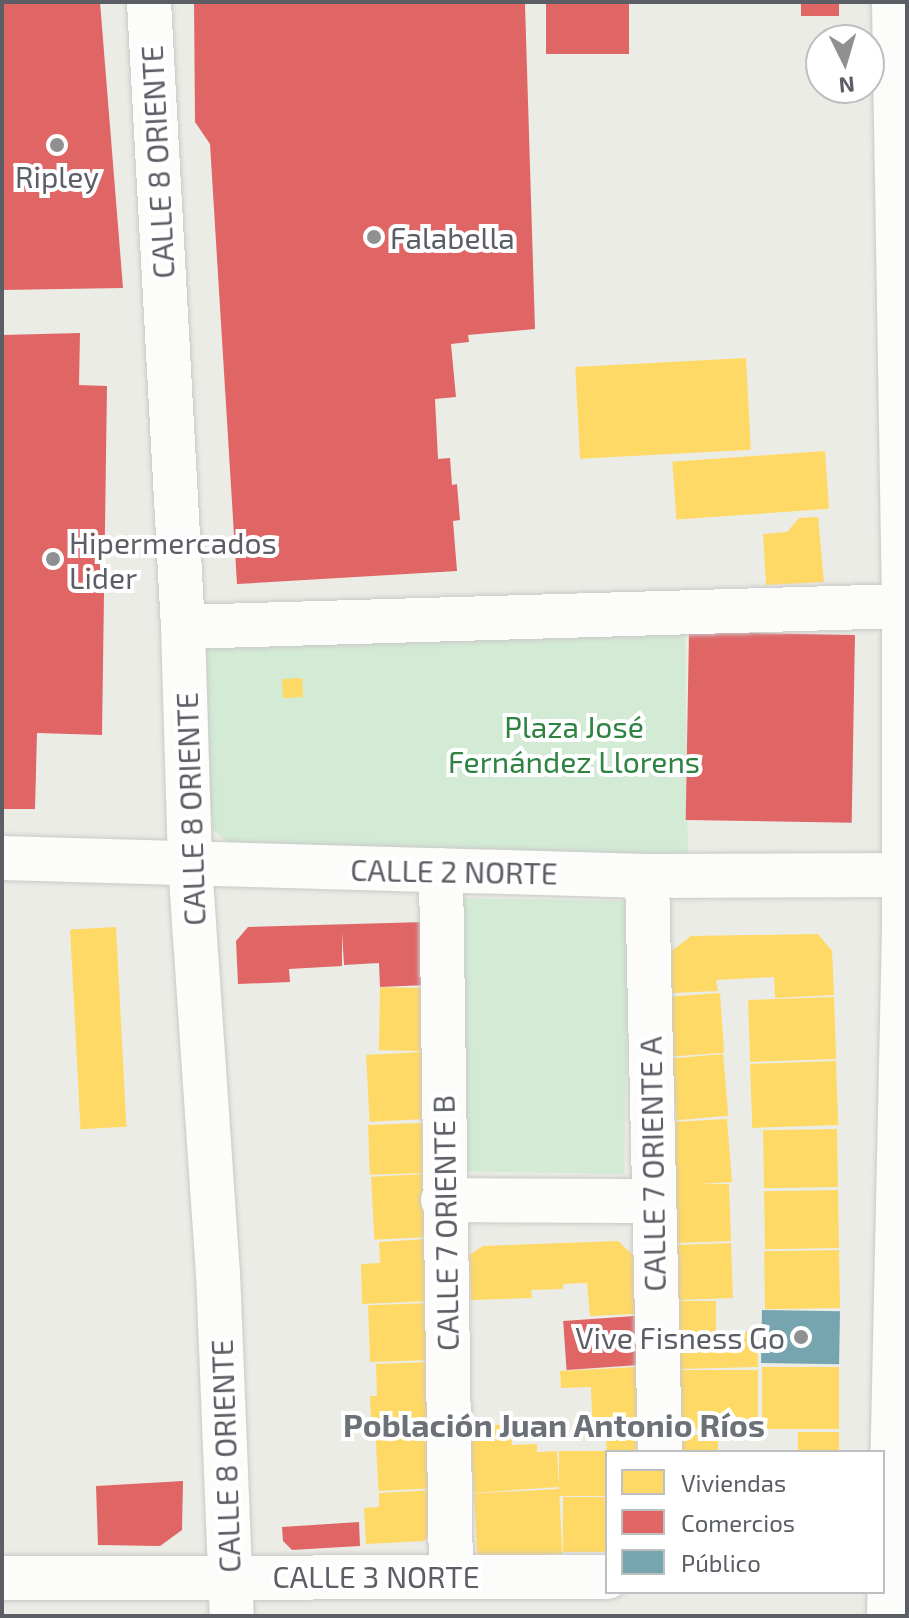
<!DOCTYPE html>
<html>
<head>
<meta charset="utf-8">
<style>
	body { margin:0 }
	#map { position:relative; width:909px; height:1618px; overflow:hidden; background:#ecece6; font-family:"Exo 2",sans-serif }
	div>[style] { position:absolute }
	.green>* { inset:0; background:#d3ead4; transform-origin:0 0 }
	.homes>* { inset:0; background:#ffd966; transform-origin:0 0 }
	.shops>* { inset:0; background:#e06666; transform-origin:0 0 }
	.public>* { inset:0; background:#76a5af; transform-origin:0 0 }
	.roads { filter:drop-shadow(0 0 2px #c8c8c8) drop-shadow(0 0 2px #c8c8c8) }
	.minor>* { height:44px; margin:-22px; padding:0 22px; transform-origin:22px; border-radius:22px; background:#fcfcfb }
	.tertiary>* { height:44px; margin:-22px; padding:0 22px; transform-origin:22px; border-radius:22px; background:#fcfcfb }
	.dots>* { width:22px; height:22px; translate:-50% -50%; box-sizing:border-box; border:4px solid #fff; border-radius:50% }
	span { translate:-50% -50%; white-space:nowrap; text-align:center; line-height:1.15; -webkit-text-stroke:8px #fff; paint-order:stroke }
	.street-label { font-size:30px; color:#5b5e65 }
	.poi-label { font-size:30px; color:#5b5e65 }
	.left { translate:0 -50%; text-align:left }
	.right { translate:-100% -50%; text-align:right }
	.park-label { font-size:30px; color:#2e8242 }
	.neighbourhood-label { font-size:32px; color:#6c7077; font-weight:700 }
	.frame { position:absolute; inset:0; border:4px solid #5b5e65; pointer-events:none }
	.legend { position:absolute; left:605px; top:1450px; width:280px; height:144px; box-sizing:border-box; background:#fff; border:2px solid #bdbfc1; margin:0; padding:10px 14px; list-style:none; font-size:24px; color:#5b5e65 }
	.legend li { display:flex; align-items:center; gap:16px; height:40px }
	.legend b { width:40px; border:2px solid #bdbfc1 }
	.north { position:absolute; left:805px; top:24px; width:80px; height:80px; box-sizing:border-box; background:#fff; border:2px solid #bdbfc1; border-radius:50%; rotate:175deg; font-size:22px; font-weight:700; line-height:32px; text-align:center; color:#5b5e65 }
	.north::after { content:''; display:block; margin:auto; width:28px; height:36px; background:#8e9092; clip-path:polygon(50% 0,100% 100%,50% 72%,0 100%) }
</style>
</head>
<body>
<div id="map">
	<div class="green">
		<div style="clip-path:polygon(685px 628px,688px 856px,237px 850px,213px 830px,197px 646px)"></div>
		<div style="left:455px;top:898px;width:174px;height:273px;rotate:1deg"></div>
	</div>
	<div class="homes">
		<div style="left:746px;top:358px;width:92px;height:171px;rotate:87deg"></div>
		<div style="left:825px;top:451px;width:58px;height:153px;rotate:86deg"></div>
		<div style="clip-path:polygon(818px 517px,824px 582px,766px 585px,763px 534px,787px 532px,799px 518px)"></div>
		<div style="left:302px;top:678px;width:19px;height:20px;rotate:87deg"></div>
		<div style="left:116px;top:927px;width:200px;height:46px;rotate:87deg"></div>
		<div style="clip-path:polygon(818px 934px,832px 951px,834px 995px,775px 998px,774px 977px,716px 980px,718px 991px,672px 993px,669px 953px,691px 936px)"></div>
		<div style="left:423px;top:988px;width:63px;height:43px;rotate:91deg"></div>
		<div style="left:720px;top:993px;width:60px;height:52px;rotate:86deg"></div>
		<div style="left:834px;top:997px;width:62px;height:86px;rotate:88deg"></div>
		<div style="left:422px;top:1052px;width:67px;height:56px;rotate:87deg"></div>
		<div style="left:723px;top:1054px;width:62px;height:52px;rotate:85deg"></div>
		<div style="left:836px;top:1061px;width:64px;height:86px;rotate:88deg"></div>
		<div style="clip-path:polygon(727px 1119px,732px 1182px,700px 1184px,729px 1184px,731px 1241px,676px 1243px,673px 1122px)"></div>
		<div style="left:422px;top:1123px;width:50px;height:54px;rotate:88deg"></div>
		<div style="left:837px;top:1129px;width:58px;height:74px;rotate:89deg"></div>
		<div style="left:424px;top:1174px;width:63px;height:53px;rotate:87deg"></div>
		<div style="left:838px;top:1190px;width:58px;height:74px;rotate:89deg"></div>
		<div style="clip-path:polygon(426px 1239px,429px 1301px,362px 1304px,361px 1264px,380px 1263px,379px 1242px)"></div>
		<div style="clip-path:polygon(618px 1241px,633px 1255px,635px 1314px,590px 1316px,587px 1283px,563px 1284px,563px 1289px,531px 1290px,532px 1298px,471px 1300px,469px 1255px,483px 1246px)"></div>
		<div style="left:731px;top:1243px;width:55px;height:55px;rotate:88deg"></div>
		<div style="left:839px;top:1250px;width:58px;height:75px;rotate:89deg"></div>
		<div style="clip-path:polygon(677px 1301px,716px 1301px,716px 1332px,757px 1331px,758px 1367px,678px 1369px)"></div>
		<div style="left:429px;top:1303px;width:57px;height:61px;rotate:88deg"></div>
		<div style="clip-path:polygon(431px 1362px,434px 1420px,371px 1422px,370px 1396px,377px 1396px,376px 1364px)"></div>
		<div style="clip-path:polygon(637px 1367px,641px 1436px,593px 1438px,591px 1387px,561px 1388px,560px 1371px)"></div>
		<div style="left:762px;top:1367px;width:77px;height:62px"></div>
		<div style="left:758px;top:1370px;width:59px;height:78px;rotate:90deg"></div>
		<div style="left:433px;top:1423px;width:65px;height:58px;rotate:87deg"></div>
		<div style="clip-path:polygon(510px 1424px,512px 1445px,537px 1444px,537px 1452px,557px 1451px,559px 1487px,474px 1493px,469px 1427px)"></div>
		<div style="left:798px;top:1432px;width:41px;height:20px"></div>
		<div style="left:718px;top:1435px;width:17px;height:37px;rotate:90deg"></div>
		<div style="left:636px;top:1438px;width:14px;height:30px;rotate:86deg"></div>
		<div style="left:607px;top:1451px;width:45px;height:48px;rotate:90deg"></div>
		<div style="left:559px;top:1489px;width:65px;height:85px;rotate:87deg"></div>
		<div style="clip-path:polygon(436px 1490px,438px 1526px,424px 1541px,366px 1544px,364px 1508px,379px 1507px,379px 1493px)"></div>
		<div style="left:607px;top:1497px;width:55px;height:44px;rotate:90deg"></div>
	</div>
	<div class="shops">
		<div style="clip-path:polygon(2px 2px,100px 2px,123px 288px,2px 290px)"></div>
		<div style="clip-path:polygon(194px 2px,525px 4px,535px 329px,468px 335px,469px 342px,451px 344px,456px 397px,435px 399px,438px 459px,450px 458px,452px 485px,457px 484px,460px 520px,453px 521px,457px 571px,237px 584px,210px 144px,195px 122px)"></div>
		<div style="left:546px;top:2px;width:83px;height:52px"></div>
		<div style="left:801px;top:2px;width:38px;height:14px"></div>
		<div style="clip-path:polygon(80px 333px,79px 385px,107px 386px,102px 735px,37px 733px,35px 809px,2px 809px,2px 335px)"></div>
		<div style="left:689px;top:632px;width:166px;height:188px;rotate:1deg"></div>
		<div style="clip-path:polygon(425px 922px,426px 985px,380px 987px,379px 963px,344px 965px,342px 932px,342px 966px,289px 969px,290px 982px,238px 984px,236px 941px,248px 927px)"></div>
		<div style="left:635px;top:1316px;width:49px;height:72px;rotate:86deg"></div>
		<div style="clip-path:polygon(183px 1481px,182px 1530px,160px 1546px,98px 1545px,96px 1486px)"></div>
		<div style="clip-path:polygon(359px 1522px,360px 1546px,292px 1550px,283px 1541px,282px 1527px)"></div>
	</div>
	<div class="public">
		<div style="left:762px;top:1310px;width:78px;height:53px;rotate:1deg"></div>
	</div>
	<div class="roads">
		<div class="minor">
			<div style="left:183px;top:627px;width:721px;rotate:-1.67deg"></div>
			<div style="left:441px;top:870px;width:706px;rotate:89.19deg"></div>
			<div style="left:647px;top:876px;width:576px;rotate:88.71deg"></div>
			<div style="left:443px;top:1200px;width:209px;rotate:0.3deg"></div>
			<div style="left:2px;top:1578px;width:605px;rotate:-0.09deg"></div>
			<div style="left:889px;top:1616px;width:687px;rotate:-88.75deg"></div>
			<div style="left:904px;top:929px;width:323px;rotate:-90deg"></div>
			<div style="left:904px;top:606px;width:604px;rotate:-90.95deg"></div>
		</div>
		<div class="tertiary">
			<div style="left:149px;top:2px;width:626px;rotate:86.89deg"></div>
			<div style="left:183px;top:627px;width:237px;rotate:88.3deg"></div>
			<div style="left:190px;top:864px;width:410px;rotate:86.1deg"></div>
			<div style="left:218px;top:1273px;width:343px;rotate:87.7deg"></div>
			<div style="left:2px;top:858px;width:645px;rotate:1.6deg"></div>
			<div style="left:647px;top:876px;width:260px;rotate:-0.2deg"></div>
		</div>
	</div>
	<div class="dots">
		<div style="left:57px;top:145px;background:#8e9092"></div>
		<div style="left:374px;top:237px;background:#8e9092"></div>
		<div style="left:53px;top:559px;background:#8e9092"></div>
		<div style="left:801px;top:1337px;background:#8e9092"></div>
	</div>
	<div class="street-label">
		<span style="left:157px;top:162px;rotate:-93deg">CALLE 8 ORIENTE</span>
		<span style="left:190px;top:809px;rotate:-92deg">CALLE 8 ORIENTE</span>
		<span style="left:454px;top:871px;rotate:1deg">CALLE 2 NORTE</span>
		<span style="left:652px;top:1164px;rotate:-91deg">CALLE 7 ORIENTE A</span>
		<span style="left:445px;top:1223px;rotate:-91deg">CALLE 7 ORIENTE B</span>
		<span style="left:225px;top:1456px;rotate:-92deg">CALLE 8 ORIENTE</span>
		<span style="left:376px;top:1576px">CALLE 3 NORTE</span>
	</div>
	<div class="poi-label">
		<span style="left:57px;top:176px">Ripley</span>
		<span class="left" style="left:390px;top:237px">Falabella</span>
		<span class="left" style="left:69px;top:559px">Hipermercados<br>Lider</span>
		<span class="right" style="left:785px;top:1337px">Vive Fisness Go</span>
	</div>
	<div class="park-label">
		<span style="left:574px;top:743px">Plaza José<br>Fernández Llorens</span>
	</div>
	<div class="neighbourhood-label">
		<span style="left:554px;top:1424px">Población Juan Antonio Ríos</span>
	</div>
	<div class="frame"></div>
	<ul class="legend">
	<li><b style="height:22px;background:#ffd966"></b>Viviendas</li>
	<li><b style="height:22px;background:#e06666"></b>Comercios</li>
	<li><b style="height:22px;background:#76a5af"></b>Público</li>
	</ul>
	<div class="north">N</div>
</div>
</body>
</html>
